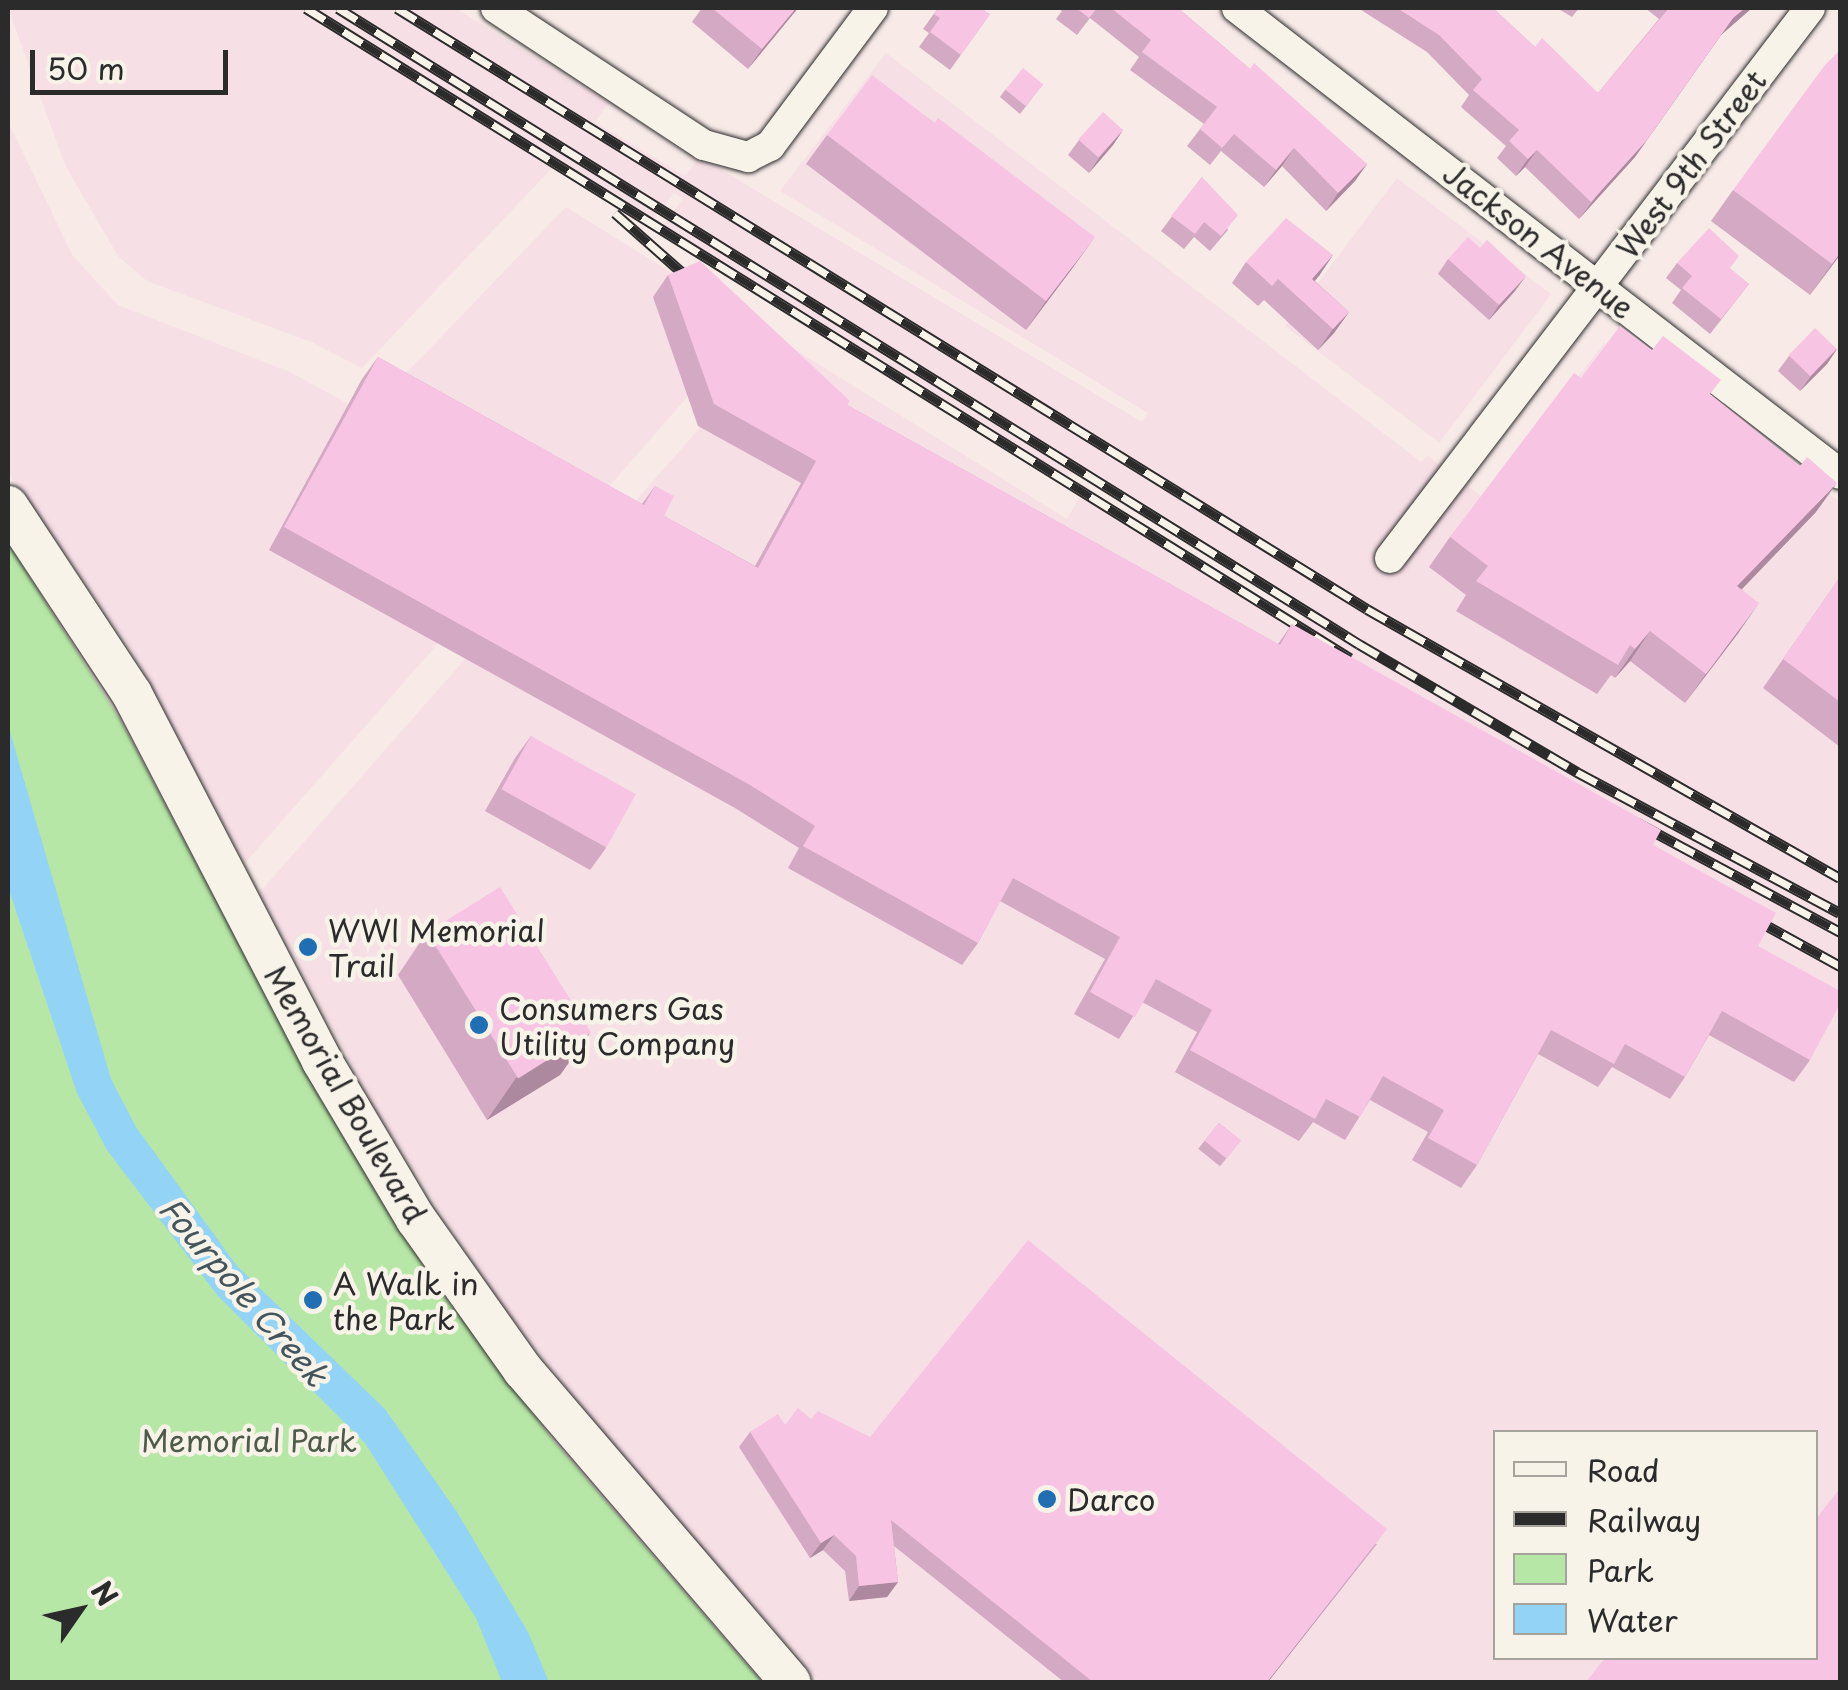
<!DOCTYPE html>
<html>
<head>
<meta charset="utf-8">
<style>
	body { margin:0 }
	#map { position:relative; width:1848px; height:1690px; overflow:hidden; background:#f7eae7; font-family:"Playpen Sans",sans-serif }
	div>[style] { position:absolute }
	.built>* { inset:0; background:#f7dfe6; transform-origin:0 0 }
	.green>* { inset:0; background:#b7e7a6 }
	.water>* { inset:0; background:#93d3f5 }
	.roads { filter:drop-shadow(0 0 2px #2b2b2b) drop-shadow(0 0 2px #2b2b2b) }
	.minor>* { height:30px; margin:-15px; padding:0 15px; transform-origin:15px; border-radius:15px; background:#f7f3e8 }
	.tertiary>* { height:40px; margin:-20px; padding:0 20px; transform-origin:20px; border-radius:20px; background:#f7f3e8 }
	.rail>* { height:11px; margin-top:-5.5px; transform-origin:0; background:repeating-linear-gradient(90deg,#f7f3e8 0 22px,#2b2b2b 0 44px); box-sizing:border-box; border-block:2px solid #2b2b2b }
	.wall>* { inset:0; background:#d4a9c3; transform-origin:0 0 }
	.shaded-wall>* { inset:0; background:#ad899f }
	.building>* { inset:0; background:#f7c4e3; transform-origin:0 0 }
	.dots>* { width:28px; height:28px; translate:-50% -50%; box-sizing:border-box; border:5px solid #f7f3e8; border-radius:50% }
	span { translate:-50% -50%; white-space:nowrap; text-align:center; line-height:1.15; -webkit-text-stroke:9px #f7f3e8; paint-order:stroke }
	.street-label { font-size:30px; color:#2b2b2b }
	.poi-label { font-size:30px; color:#2b2b2b }
	.left { translate:0 -50%; text-align:left }
	.park-label { font-size:30px; color:#4e5a4a }
	.water-label { font-size:32px; color:#45555e; font-style:italic }
	.frame { position:absolute; inset:0; border:10px solid #2b2b2b; pointer-events:none }
	.legend { position:absolute; left:1493px; top:1430px; width:325px; height:230px; box-sizing:border-box; background:#f7f3e8; border:2px solid #a5a39c; margin:0; padding:12px 18px; list-style:none; font-size:30px; color:#2b2b2b }
	.legend li { display:flex; align-items:center; gap:20px; height:50px }
	.legend b { width:50px; border:2px solid #a5a39c }
	.north { position:absolute; left:30px; top:1560px; width:100px; height:100px; -webkit-text-stroke:8px #f7f3e8; paint-order:stroke; rotate:56deg; font-size:28px; font-weight:700; line-height:40px; text-align:center; color:#2b2b2b }
	.north::after { content:''; display:block; margin:auto; width:35px; height:45px; background:#2b2b2b; clip-path:polygon(50% 0,100% 100%,50% 72%,0 100%) }
	.scale { position:absolute; left:30px; top:50px; width:198px; height:45px; box-sizing:border-box; border:5px solid #2b2b2b; border-top:0; padding-left:12px; font-size:30px; line-height:35px; white-space:nowrap; color:#2b2b2b; -webkit-text-stroke:8px #f7f3e8; paint-order:stroke }
</style>
</head>
<body>
<div id="map">
	<div class="built">
		<div style="clip-path:polygon(evenodd,8px 8px,455px 8px,609px 103px,595px 122px,685px 176px,700px 157px,1142px 422px,1148px 413px,780px 191px,886px 53px,1421px 462px,1428px 456px,1485px 499px,1604px 343px,1791px 485px,1803px 473px,1840px 502px,1840px 1682px,820px 1682px,605px 1437px,495px 1296px,374px 1107px,260px 892px,554px 558px,572px 573px,778px 339px,1067px 519px,1081px 495px,1296px 628px,1311px 607px,1090px 470px,1053px 478px,657px 233px,683px 199px,674px 193px,647px 226px,552px 168px,362px 368px,311px 342px,147px 281px,118px 256px,65px 165px,8px 8px,1496px 1432px,1816px 1432px,1816px 1658px,1496px 1658px,1496px 1432px)"></div>
		<div style="clip-path:polygon(8px 122px,73px 256px,118px 305px,290px 372px,367px 414px,566px 207px,752px 323px,569px 532px,550px 516px,245px 863px,131px 649px,8px 472px)"></div>
		<div style="left:1397px;top:178px;width:193px;height:186px;rotate:37deg"></div>
	</div>
	<div class="green">
		<div style="clip-path:polygon(8px 543px,121px 721px,321px 1100px,433px 1281px,553px 1440px,762px 1682px,8px 1682px)"></div>
	</div>
	<div class="water">
		<div style="clip-path:polygon(8px 725px,111px 1079px,136px 1127px,237px 1266px,385px 1409px,457px 1512px,528px 1632px,549px 1682px,502px 1682px,476px 1618px,365px 1443px,218px 1296px,107px 1150px,77px 1093px,8px 887px)"></div>
	</div>
	<div class="roads">
		<div class="minor">
			<div style="left:496px;top:8px;width:249px;rotate:33.4deg"></div>
			<div style="left:704px;top:145px;width:46px;rotate:15.3deg"></div>
			<div style="left:748px;top:157px;width:25px;rotate:-27deg"></div>
			<div style="left:770px;top:146px;width:172px;rotate:-53.3deg"></div>
			<div style="left:1237px;top:8px;width:762px;rotate:37.7deg"></div>
			<div style="left:1390px;top:558px;width:692px;rotate:-52.63deg"></div>
		</div>
		<div class="tertiary">
			<div style="left:8px;top:506px;width:225px;rotate:56.6deg"></div>
			<div style="left:132px;top:694px;width:413px;rotate:62.6deg"></div>
			<div style="left:322px;top:1061px;width:184px;rotate:59.3deg"></div>
			<div style="left:416px;top:1219px;width:185px;rotate:54.7deg"></div>
			<div style="left:523px;top:1370px;width:411px;rotate:49.4deg"></div>
		</div>
	</div>
	<div class="rail">
		<div style="left:306px;top:8px;width:1230px;rotate:31.91deg"></div>
		<div style="left:338px;top:8px;width:1203px;rotate:31.92deg"></div>
		<div style="left:1359px;top:644px;width:253px;rotate:30.4deg"></div>
		<div style="left:1577px;top:772px;width:298px;rotate:28.2deg"></div>
		<div style="left:397px;top:8px;width:1141px;rotate:31.78deg"></div>
		<div style="left:1367px;top:609px;width:544px;rotate:29.63deg"></div>
		<div style="left:615px;top:213px;width:115px;rotate:41.5deg"></div>
		<div style="left:1636px;top:822px;width:232px;rotate:28.3deg"></div>
		<div style="left:1744px;top:913px;width:110px;rotate:28.9deg"></div>
	</div>
	<div class="wall">
		<div style="clip-path:polygon(702px 8px,798px 8px,748px 69px,692px 22px)"></div>
		<div style="clip-path:polygon(938px 8px,990px 14px,950px 70px,919px 47px,929px 33px,923px 29px)"></div>
		<div style="clip-path:polygon(1058px 8px,1178px 8px,1250px 69px,1367px 164px,1355px 181px,1326px 211px,1282px 166px,1264px 187px,1221px 151px,1210px 165px,1187px 146px,1204px 124px,1130px 70px,1139px 57px,1090px 18px,1077px 35px,1056px 19px,1062px 11px)"></div>
		<div style="clip-path:polygon(1358px 8px,1493px 8px,1535px 47px,1598px 93px,1659px 19px,1645px 8px,1752px 8px,1721px 35px,1635px 157px,1579px 219px,1525px 167px,1516px 176px,1497px 158px,1506px 146px,1461px 107px,1469px 95px,1427px 52px)"></div>
		<div style="clip-path:polygon(1557px 8px,1579px 8px,1572px 17px)"></div>
		<div style="clip-path:polygon(1043px 84px,1020px 114px,1000px 97px,1005px 90px)"></div>
		<div style="clip-path:polygon(1123px 130px,1113px 145px,1089px 173px,1068px 155px,1079px 140px)"></div>
		<div style="clip-path:polygon(827px 135px,1074px 266px,1026px 330px,806px 164px)"></div>
		<div style="clip-path:polygon(1202px 177px,1228px 230px,1210px 251px,1194px 237px,1184px 249px,1161px 231px)"></div>
		<div style="clip-path:polygon(1733px 190px,1840px 255px,1810px 295px,1711px 221px)"></div>
		<div style="clip-path:polygon(1333px 255px,1315px 281px,1349px 312px,1334px 333px,1318px 350px,1264px 300px,1258px 306px,1232px 283px,1246px 262px)"></div>
		<div style="clip-path:polygon(1448px 259px,1515px 291px,1489px 320px,1438px 274px)"></div>
		<div style="clip-path:polygon(1677px 263px,1730px 269px,1749px 284px,1710px 334px,1672px 303px,1681px 290px,1666px 278px)"></div>
		<div style="clip-path:polygon(668px 275px,847px 405px,1278px 644px,1292px 624px,1653px 845px,1758px 946px,1810px 1060px,1794px 1082px,1709px 1035px,1685px 1077px,1670px 1099px,1612px 1067px,1598px 1087px,1538px 1054px,1477px 1165px,1461px 1188px,1412px 1160px,1428px 1132px,1370px 1100px,1345px 1140px,1313px 1122px,1299px 1141px,1175px 1072px,1197px 1032px,1142px 1002px,1119px 1039px,1074px 1014px,1105px 959px,1000px 901px,978px 943px,962px 965px,788px 868px,799px 848px,735px 808px,269px 550px,362px 379px,378px 357px,642px 504px,655px 486px,664px 516px,755px 566px,801px 483px,698px 426px,653px 297px)"></div>
		<div style="clip-path:polygon(1837px 349px,1827px 364px,1800px 391px,1778px 371px,1789px 356px)"></div>
		<div style="clip-path:polygon(1581px 378px,1711px 395px,1816px 512px,1742px 589px,1739px 632px,1685px 703px,1630px 661px,1615px 678px,1611px 675px,1597px 694px,1456px 611px,1466px 595px,1429px 567px,1450px 537px)"></div>
		<div style="clip-path:polygon(1840px 577px,1840px 747px,1763px 688px)"></div>
		<div style="clip-path:polygon(531px 736px,606px 848px,590px 870px,485px 811px,515px 758px)"></div>
		<div style="clip-path:polygon(427px 932px,590px 1033px,560px 1075px,487px 1120px,398px 975px)"></div>
		<div style="left:1219px;top:1123px;width:28px;height:33px;rotate:39deg"></div>
		<div style="clip-path:polygon(811px 1419px,870px 1437px,1377px 1544px,1268px 1682px,1064px 1682px,894px 1546px,898px 1582px,887px 1597px,849px 1601px,845px 1571px,823px 1550px,810px 1558px,739px 1447px,750px 1432px)"></div>
	</div>
	<div class="shaded-wall">
		<div style="clip-path:polygon(796px 8px,798px 8px,748px 69px,762px 49px)"></div>
		<div style="clip-path:polygon(1745px 8px,1752px 8px,1721px 35px,1635px 157px,1579px 219px,1733px 18px)"></div>
		<div style="clip-path:polygon(1123px 130px,1113px 145px,1089px 173px,1099px 158px)"></div>
		<div style="clip-path:polygon(1294px 148px,1282px 166px,1264px 187px,1276px 170px)"></div>
		<div style="clip-path:polygon(1537px 150px,1525px 167px,1516px 176px,1528px 159px)"></div>
		<div style="clip-path:polygon(1367px 164px,1355px 181px,1326px 211px,1338px 193px)"></div>
		<div style="clip-path:polygon(1095px 237px,1074px 266px,1026px 330px,1046px 301px)"></div>
		<div style="clip-path:polygon(1840px 253px,1840px 255px,1810px 295px)"></div>
		<div style="clip-path:polygon(1333px 255px,1319px 276px,1298px 299px,1312px 279px)"></div>
		<div style="clip-path:polygon(1526px 276px,1515px 291px,1489px 320px,1499px 305px)"></div>
		<div style="clip-path:polygon(1349px 312px,1334px 333px,1318px 350px,1333px 329px)"></div>
		<div style="clip-path:polygon(1837px 349px,1827px 364px,1800px 391px,1811px 376px)"></div>
		<div style="clip-path:polygon(1837px 483px,1816px 512px,1717px 615px,1737px 586px)"></div>
		<div style="clip-path:polygon(1759px 603px,1739px 632px,1685px 703px,1706px 674px)"></div>
		<div style="clip-path:polygon(1650px 631px,1630px 661px,1615px 678px,1635px 649px)"></div>
		<div style="clip-path:polygon(590px 1033px,560px 1075px,487px 1120px,516px 1078px)"></div>
		<div style="clip-path:polygon(1387px 1529px,1268px 1682px,1267px 1682px)"></div>
		<div style="clip-path:polygon(834px 1535px,823px 1550px,810px 1558px,821px 1543px)"></div>
		<div style="clip-path:polygon(898px 1582px,887px 1597px,849px 1601px,859px 1586px)"></div>
	</div>
	<div class="building">
		<div style="clip-path:polygon(712px 8px,796px 8px,762px 49px)"></div>
		<div style="clip-path:polygon(938px 8px,981px 8px,990px 14px,961px 55px,930px 32px,940px 18px,934px 14px)"></div>
		<div style="clip-path:polygon(1076px 8px,1097px 8px,1089px 18px)"></div>
		<div style="clip-path:polygon(1111px 8px,1178px 8px,1250px 69px,1254px 63px,1367px 164px,1338px 193px,1294px 148px,1276px 170px,1234px 134px,1222px 148px,1200px 129px,1217px 107px,1142px 52px,1151px 40px)"></div>
		<div style="clip-path:polygon(1397px 8px,1493px 8px,1535px 47px,1542px 38px,1598px 93px,1669px 8px,1745px 8px,1733px 18px,1647px 140px,1591px 202px,1537px 150px,1528px 159px,1509px 141px,1519px 130px,1473px 90px,1482px 79px,1439px 35px)"></div>
		<div style="clip-path:polygon(1840px 50px,1840px 253px,1832px 264px,1733px 190px,1825px 65px)"></div>
		<div style="left:1023px;top:68px;width:26px;height:28px;rotate:39deg"></div>
		<div style="clip-path:polygon(872px 75px,935px 123px,938px 118px,1095px 237px,1046px 301px,827px 135px)"></div>
		<div style="left:1103px;top:112px;width:27px;height:37px;rotate:42deg"></div>
		<div style="clip-path:polygon(1202px 177px,1238px 215px,1221px 236px,1204px 222px,1195px 234px,1171px 216px)"></div>
		<div style="clip-path:polygon(1286px 218px,1333px 255px,1312px 279px,1349px 312px,1333px 329px,1278px 279px,1272px 286px,1246px 262px)"></div>
		<div style="clip-path:polygon(1709px 228px,1739px 256px,1730px 268px,1749px 284px,1721px 319px,1682px 288px,1692px 276px,1677px 263px)"></div>
		<div style="clip-path:polygon(1468px 237px,1480px 248px,1487px 240px,1526px 276px,1499px 305px,1448px 259px)"></div>
		<div style="clip-path:polygon(700px 261px,850px 401px,847px 405px,1280px 645px,1292px 624px,1661px 830px,1653px 845px,1776px 913px,1758px 946px,1840px 991px,1840px 1004px,1810px 1060px,1722px 1011px,1685px 1077px,1625px 1044px,1614px 1064px,1551px 1030px,1477px 1165px,1428px 1138px,1444px 1110px,1383px 1076px,1360px 1117px,1326px 1099px,1315px 1119px,1190px 1050px,1212px 1010px,1156px 979px,1135px 1017px,1090px 992px,1120px 937px,1013px 878px,978px 943px,803px 846px,815px 826px,750px 785px,284px 527px,378px 357px,644px 505px,655px 486px,674px 496px,664px 516px,758px 568px,816px 461px,714px 404px,668px 275px)"></div>
		<div style="clip-path:polygon(1620px 326px,1652px 350px,1663px 336px,1721px 380px,1710px 394px,1800px 466px,1807px 457px,1837px 483px,1737px 586px,1759px 603px,1706px 674px,1650px 631px,1635px 649px,1630px 645px,1618px 665px,1476px 581px,1488px 566px,1450px 537px,1574px 373px,1581px 378px)"></div>
		<div style="left:1815px;top:328px;width:30px;height:38px;rotate:44deg"></div>
		<div style="clip-path:polygon(1840px 577px,1840px 702px,1783px 659px)"></div>
		<div style="left:531px;top:736px;width:120px;height:61px;rotate:29deg"></div>
		<div style="left:500px;top:887px;width:172px;height:86px;rotate:58deg"></div>
		<div style="left:1219px;top:1123px;width:28px;height:23px;rotate:39deg"></div>
		<div style="clip-path:polygon(1028px 1240px,1387px 1529px,1267px 1682px,1093px 1682px,891px 1520px,898px 1582px,859px 1586px,856px 1556px,834px 1535px,821px 1543px,750px 1432px,778px 1414px,785px 1425px,798px 1408px,811px 1419px,818px 1411px,870px 1437px)"></div>
		<div style="clip-path:polygon(1840px 1488px,1840px 1682px,1586px 1682px,1605px 1658px,1816px 1658px,1816px 1519px)"></div>
	</div>
	<div class="dots">
		<div style="left:308px;top:947px;background:#1f6fb2"></div>
		<div style="left:479px;top:1025px;background:#1f6fb2"></div>
		<div style="left:313px;top:1300px;background:#1f6fb2"></div>
		<div style="left:1047px;top:1499px;background:#1f6fb2"></div>
	</div>
	<div class="street-label">
		<span style="left:1691px;top:164px;rotate:-53deg">West 9th Street</span>
		<span style="left:1539px;top:240px;rotate:38deg">Jackson Avenue</span>
		<span style="left:346px;top:1094px;rotate:60deg">Memorial Boulevard</span>
	</div>
	<div class="poi-label">
		<span class="left" style="left:328px;top:947px">WWI Memorial<br>Trail</span>
		<span class="left" style="left:499px;top:1025px">Consumers Gas<br>Utility Company</span>
		<span class="left" style="left:333px;top:1300px">A Walk in<br>the Park</span>
		<span class="left" style="left:1067px;top:1499px">Darco</span>
	</div>
	<div class="park-label">
		<span style="left:249px;top:1440px">Memorial Park</span>
	</div>
	<div class="water-label">
		<span style="left:244px;top:1291px;rotate:49deg">Fourpole Creek</span>
	</div>
	<div class="frame"></div>
	<ul class="legend">
	<li><b style="height:12px;background:#f7f3e8"></b>Road</li>
	<li><b style="height:12px;background:#2b2b2b"></b>Railway</li>
	<li><b style="height:28px;background:#b7e7a6"></b>Park</li>
	<li><b style="height:28px;background:#93d3f5"></b>Water</li>
	</ul>
	<div class="north">N</div>
	<div class="scale">50 m</div>
</div>
</body>
</html>
